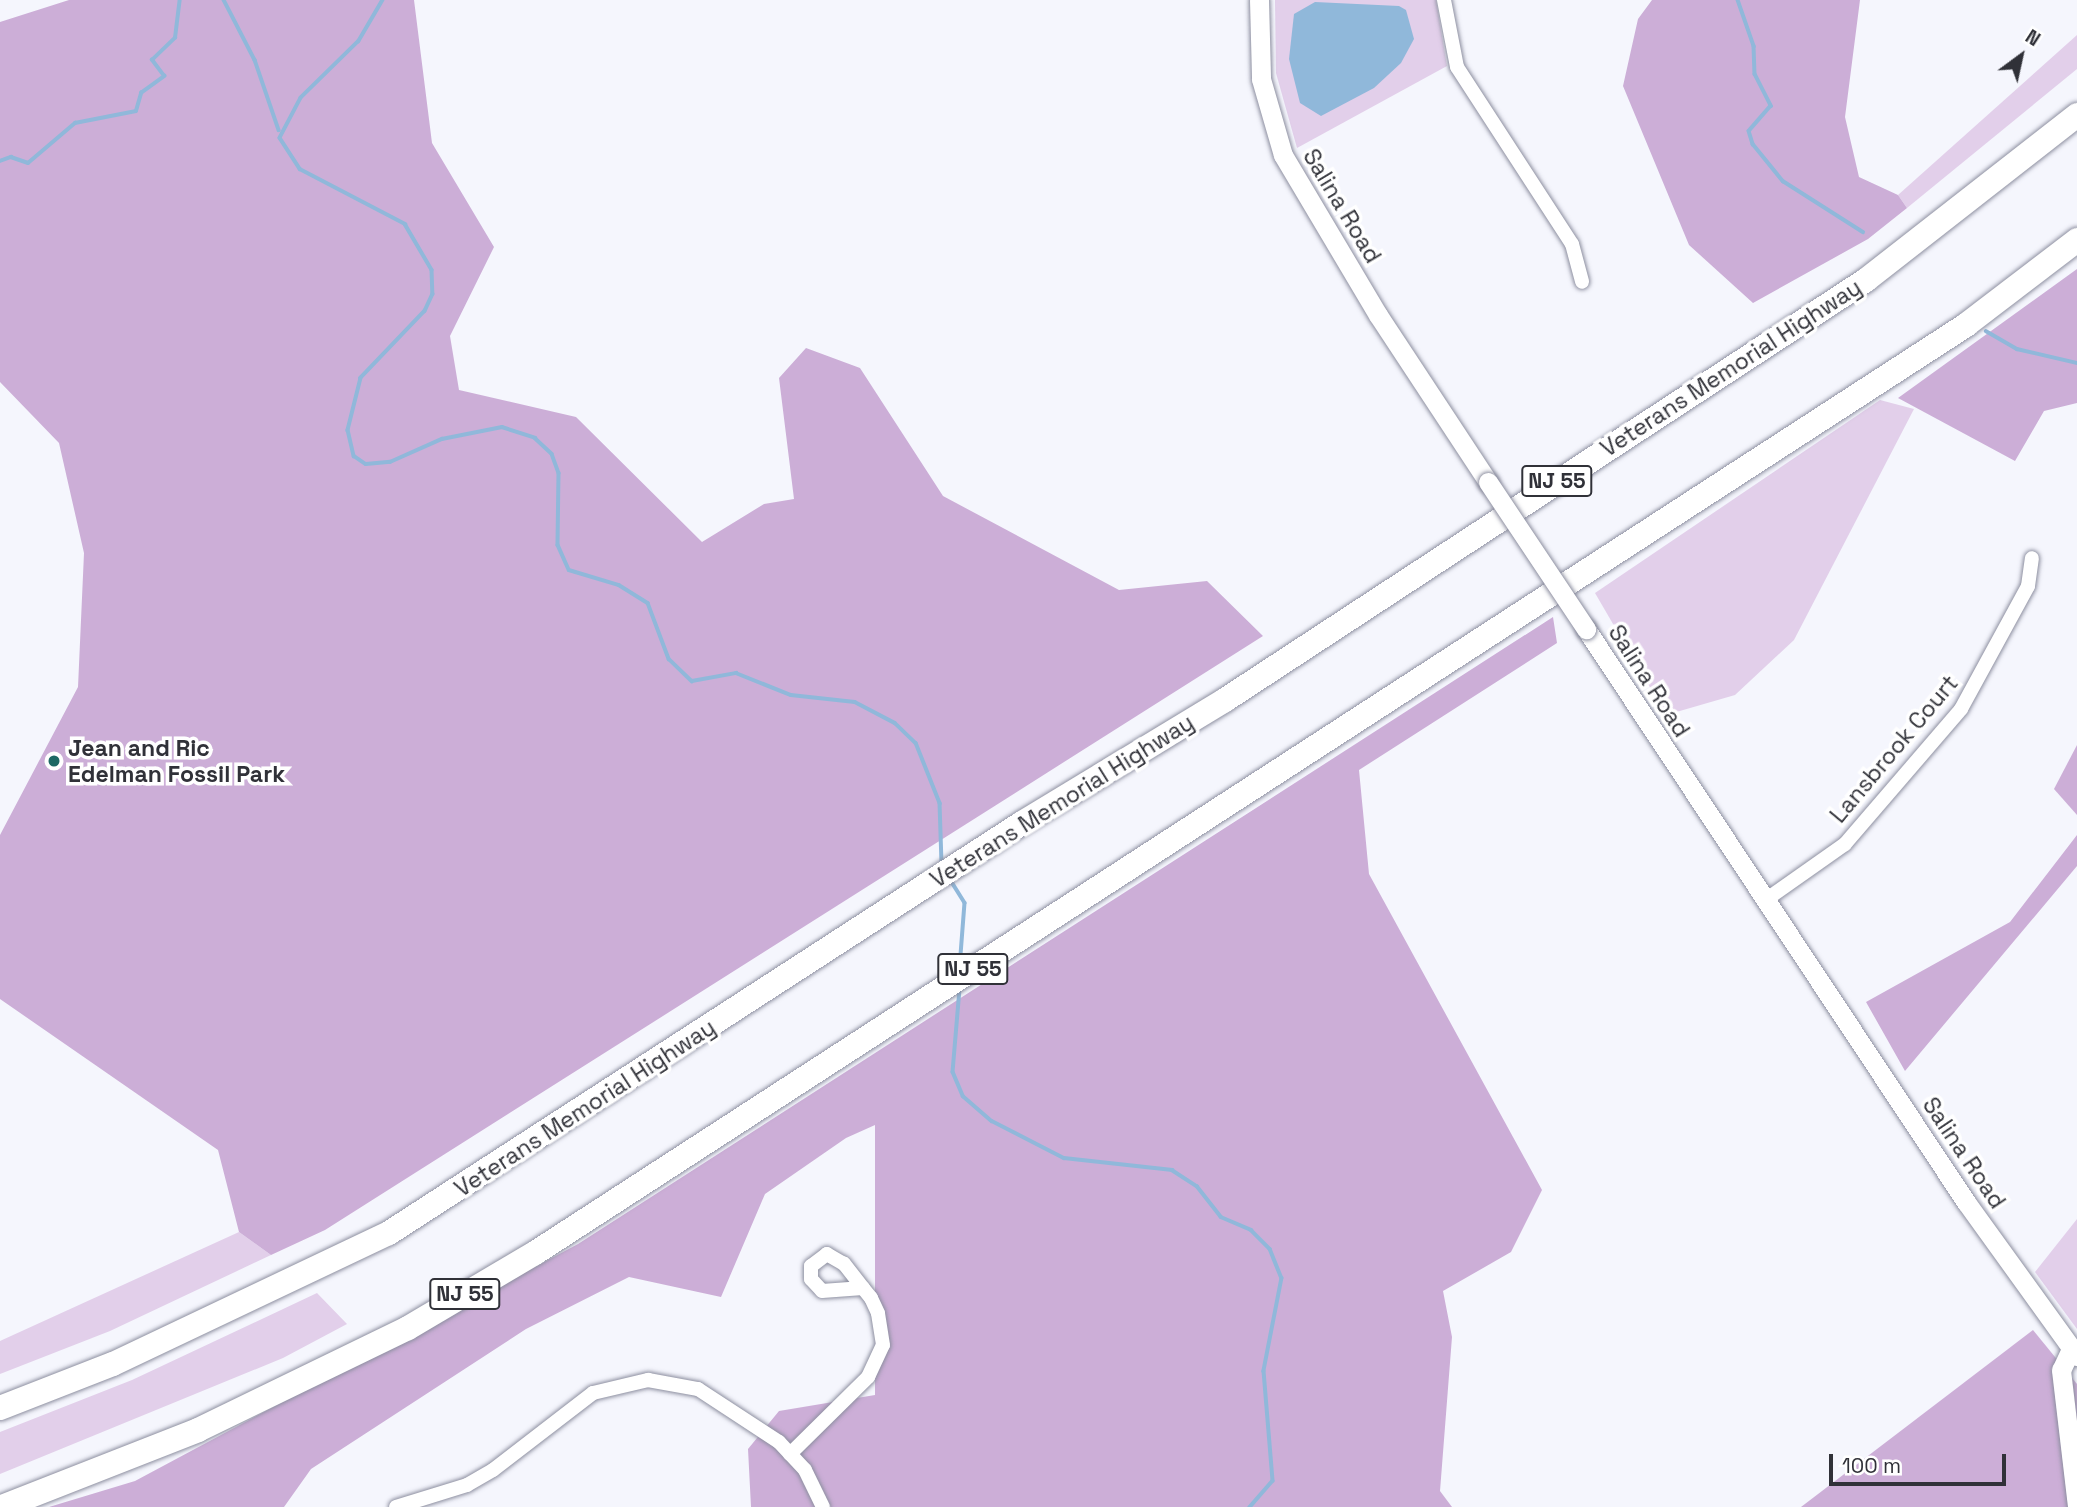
<!DOCTYPE html>
<html>
<head>
<meta charset="utf-8">
<style>
	body { margin:0 }
	#map { position:relative; width:2077px; height:1507px; overflow:hidden; background:#f5f6fd; font-family:"Space Grotesk",sans-serif }
	div>[style] { position:absolute }
	.green>* { inset:0; background:#e2cfea }
	.forest>* { inset:0; background:#ccaed7 }
	.water>* { inset:0; background:#90b8da }
	.stream>* { height:3.5px; margin:-1.75px; padding:0 1.75px; transform-origin:1.75px; border-radius:1.75px; background:#90b8da }
	.roads { filter:drop-shadow(0 0 2px #8d8fa0) drop-shadow(0 0 2px #8d8fa0) }
	.street>* { height:14px; margin:-7px; padding:0 7px; transform-origin:7px; border-radius:7px; background:#fff }
	.secondary>* { height:19px; margin:-9.5px; padding:0 9.5px; transform-origin:9.5px; border-radius:9.5px; background:#fff }
	.highway>* { height:24px; margin:-12px; padding:0 12px; transform-origin:12px; border-radius:12px; background:#fff }
	.bridges { filter:drop-shadow(0 0 2px #8d8fa0) drop-shadow(0 0 2px #8d8fa0) }
	.secondary-bridge>* { height:19px; margin:-9.5px; padding:0 9.5px; transform-origin:9.5px; border-radius:9.5px; background:#fff }
	.dots>* { width:19px; height:19px; translate:-50% -50%; box-sizing:border-box; border:4px solid #fff; border-radius:50% }
	span { translate:-50% -50%; white-space:nowrap; text-align:center; line-height:1.15; -webkit-text-stroke:7px #fff; paint-order:stroke }
	.shield-label span { padding:2px 5px; background:#fff; border:2px solid; border-radius:5px; -webkit-text-stroke-width:0 }
	.shield-label { font-size:21px; color:#303138; font-weight:700 }
	.street-label { font-size:23px; color:#303138 }
	.poi-label { font-size:23px; color:#303138; font-weight:700 }
	.left { translate:0 -50%; text-align:left }
	.north { position:absolute; left:1986px; top:21px; width:70px; height:70px; -webkit-text-stroke:5px #fff; paint-order:stroke; rotate:33deg; font-size:19px; font-weight:700; line-height:28px; text-align:center; color:#303138 }
	.north::after { content:''; display:block; margin:auto; width:24px; height:32px; background:#303138; clip-path:polygon(50% 0,100% 100%,50% 72%,0 100%) }
	.scale { position:absolute; left:1829px; top:1454px; width:177px; height:32px; box-sizing:border-box; border:4px solid #303138; border-top:0; padding-left:9px; font-size:21px; line-height:24px; white-space:nowrap; color:#303138; -webkit-text-stroke:5px #fff; paint-order:stroke }
</style>
</head>
<body>
<div id="map">
	<div class="green">
		<div style="clip-path:polygon(1275px 0,1436px 0,1447px 66px,1297px 148px,1276px 73px)"></div>
		<div style="clip-path:polygon(2077px 35px,2077px 69px,1907px 208px,1898px 195px)"></div>
		<div style="clip-path:polygon(1880px 400px,1914px 409px,1794px 640px,1735px 695px,1666px 715px,1595px 593px)"></div>
		<div style="clip-path:polygon(2077px 1219px,2077px 1329px,2035px 1272px)"></div>
		<div style="clip-path:polygon(239px 1232px,271px 1255px,110px 1331px,0 1374px,0 1341px)"></div>
		<div style="clip-path:polygon(317px 1293px,347px 1324px,283px 1358px,0 1474px,0 1432px,132px 1380px)"></div>
	</div>
	<div class="forest">
		<div style="clip-path:polygon(69px 0,414px 0,432px 143px,494px 247px,450px 336px,459px 390px,576px 417px,702px 542px,764px 504px,794px 499px,779px 378px,806px 348px,860px 368px,943px 496px,1119px 590px,1207px 581px,1263px 636px,325px 1230px,271px 1255px,239px 1232px,218px 1150px,0 999px,0 835px,78px 687px,84px 553px,59px 443px,0 382px,0 22px)"></div>
		<div style="clip-path:polygon(1652px 0,1860px 0,1845px 117px,1859px 177px,1898px 195px,1907px 208px,1868px 239px,1753px 303px,1689px 245px,1623px 86px,1638px 19px)"></div>
		<div style="clip-path:polygon(2077px 269px,2077px 403px,2044px 411px,2015px 461px,1898px 398px)"></div>
		<div style="clip-path:polygon(1553px 617px,1557px 643px,1359px 770px,1369px 874px,1542px 1190px,1511px 1252px,1443px 1291px,1452px 1337px,1440px 1491px,1452px 1507px,751px 1507px,748px 1449px,779px 1411px,875px 1395px,875px 1125px,846px 1138px,765px 1194px,721px 1297px,629px 1277px,526px 1329px,311px 1469px,284px 1507px,49px 1507px,135px 1481px,578px 1244px)"></div>
		<div style="clip-path:polygon(2077px 745px,2077px 815px,2054px 789px)"></div>
		<div style="clip-path:polygon(2077px 835px,2077px 866px,1905px 1071px,1866px 1002px,2010px 922px)"></div>
		<div style="clip-path:polygon(2033px 1330px,2077px 1384px,2077px 1507px,1801px 1507px)"></div>
	</div>
	<div class="water">
		<div style="clip-path:polygon(1315px 2px,1399px 6px,1406px 10px,1414px 39px,1401px 63px,1374px 88px,1321px 116px,1300px 103px,1289px 59px,1294px 14px)"></div>
	</div>
	<div class="stream">
		<div style="left:224px;top:0;width:68px;rotate:62.7deg"></div>
		<div style="left:255px;top:60px;width:74px;rotate:71.1deg"></div>
		<div style="left:383px;top:0;width:48px;rotate:120.3deg"></div>
		<div style="left:359px;top:41px;width:81px;rotate:135.5deg"></div>
		<div style="left:301px;top:98px;width:45px;rotate:117.7deg"></div>
		<div style="left:280px;top:138px;width:37px;rotate:57deg"></div>
		<div style="left:300px;top:169px;width:119px;rotate:27.6deg"></div>
		<div style="left:405px;top:224px;width:53px;rotate:59.6deg"></div>
		<div style="left:432px;top:270px;width:24px;rotate:88deg"></div>
		<div style="left:433px;top:294px;width:19px;rotate:115deg"></div>
		<div style="left:425px;top:311px;width:93px;rotate:133.7deg"></div>
		<div style="left:361px;top:378px;width:54px;rotate:104deg"></div>
		<div style="left:348px;top:430px;width:27px;rotate:77deg"></div>
		<div style="left:354px;top:456px;width:14px;rotate:34deg"></div>
		<div style="left:366px;top:464px;width:24px;rotate:-5deg"></div>
		<div style="left:390px;top:462px;width:57px;rotate:-23.9deg"></div>
		<div style="left:442px;top:439px;width:61px;rotate:-11.3deg"></div>
		<div style="left:502px;top:427px;width:35px;rotate:18deg"></div>
		<div style="left:535px;top:438px;width:23px;rotate:43deg"></div>
		<div style="left:552px;top:454px;width:20px;rotate:70deg"></div>
		<div style="left:559px;top:473px;width:72px;rotate:90.8deg"></div>
		<div style="left:558px;top:545px;width:27px;rotate:66deg"></div>
		<div style="left:569px;top:570px;width:52px;rotate:16.7deg"></div>
		<div style="left:619px;top:585px;width:34px;rotate:32deg"></div>
		<div style="left:648px;top:603px;width:60px;rotate:69.4deg"></div>
		<div style="left:669px;top:659px;width:32px;rotate:44deg"></div>
		<div style="left:692px;top:681px;width:45px;rotate:-10.3deg"></div>
		<div style="left:736px;top:673px;width:59px;rotate:21.8deg"></div>
		<div style="left:791px;top:695px;width:64px;rotate:6.2deg"></div>
		<div style="left:855px;top:702px;width:45px;rotate:27.7deg"></div>
		<div style="left:895px;top:723px;width:29px;rotate:44deg"></div>
		<div style="left:916px;top:743px;width:65px;rotate:68.2deg"></div>
		<div style="left:940px;top:803px;width:60px;rotate:88.1deg"></div>
		<div style="left:1738px;top:0;width:49px;rotate:70.8deg"></div>
		<div style="left:1754px;top:46px;width:28px;rotate:88deg"></div>
		<div style="left:1755px;top:74px;width:36px;rotate:63deg"></div>
		<div style="left:1771px;top:106px;width:33px;rotate:131deg"></div>
		<div style="left:1749px;top:131px;width:14px;rotate:73deg"></div>
		<div style="left:1753px;top:144px;width:48px;rotate:51deg"></div>
		<div style="left:1783px;top:181px;width:95px;rotate:32.5deg"></div>
		<div style="left:0;top:161px;width:12px;rotate:-20deg"></div>
		<div style="left:11px;top:157px;width:18px;rotate:19deg"></div>
		<div style="left:28px;top:163px;width:62px;rotate:-40.4deg"></div>
		<div style="left:75px;top:123px;width:62px;rotate:-11.1deg"></div>
		<div style="left:136px;top:111px;width:19px;rotate:-74deg"></div>
		<div style="left:141px;top:93px;width:29px;rotate:-36deg"></div>
		<div style="left:164px;top:76px;width:20px;rotate:-127deg"></div>
		<div style="left:152px;top:60px;width:32px;rotate:-44deg"></div>
		<div style="left:175px;top:38px;width:38px;rotate:-83deg"></div>
		<div style="left:1986px;top:331px;width:36px;rotate:30deg"></div>
		<div style="left:2017px;top:349px;width:62px;rotate:13.1deg"></div>
		<div style="left:950px;top:879px;width:28px;rotate:58deg"></div>
		<div style="left:965px;top:903px;width:65px;rotate:94.4deg"></div>
		<div style="left:960px;top:989px;width:83px;rotate:94.8deg"></div>
		<div style="left:953px;top:1072px;width:26px;rotate:67deg"></div>
		<div style="left:963px;top:1096px;width:38px;rotate:41deg"></div>
		<div style="left:992px;top:1121px;width:81px;rotate:27.2deg"></div>
		<div style="left:1064px;top:1158px;width:109px;rotate:6.3deg"></div>
		<div style="left:1172px;top:1170px;width:30px;rotate:33deg"></div>
		<div style="left:1197px;top:1186px;width:39px;rotate:52deg"></div>
		<div style="left:1221px;top:1217px;width:33px;rotate:23deg"></div>
		<div style="left:1251px;top:1230px;width:27px;rotate:45deg"></div>
		<div style="left:1270px;top:1249px;width:31px;rotate:68deg"></div>
		<div style="left:1282px;top:1278px;width:95px;rotate:101deg"></div>
		<div style="left:1264px;top:1371px;width:110px;rotate:85.3deg"></div>
		<div style="left:1273px;top:1481px;width:35px;rotate:131deg"></div>
	</div>
	<div class="roads">
		<div class="street">
			<div style="left:1444px;top:0;width:68px;rotate:79deg"></div>
			<div style="left:1457px;top:67px;width:211px;rotate:57deg"></div>
			<div style="left:1572px;top:244px;width:39px;rotate:75deg"></div>
			<div style="left:1767px;top:899px;width:95px;rotate:-35.2deg"></div>
			<div style="left:1845px;top:844px;width:178px;rotate:-49.3deg"></div>
			<div style="left:1961px;top:709px;width:140px;rotate:-61.4deg"></div>
			<div style="left:2028px;top:586px;width:28px;rotate:-82deg"></div>
			<div style="left:790px;top:1454px;width:110px;rotate:-44.6deg"></div>
			<div style="left:868px;top:1377px;width:35px;rotate:-65deg"></div>
			<div style="left:883px;top:1345px;width:32px;rotate:-99deg"></div>
			<div style="left:878px;top:1313px;width:17px;rotate:-115deg"></div>
			<div style="left:871px;top:1298px;width:13px;rotate:-129deg"></div>
			<div style="left:863px;top:1288px;width:31px;rotate:-128deg"></div>
			<div style="left:844px;top:1264px;width:20px;rotate:-150deg"></div>
			<div style="left:827px;top:1254px;width:20px;rotate:143deg"></div>
			<div style="left:811px;top:1266px;width:13px;rotate:90deg"></div>
			<div style="left:811px;top:1279px;width:16px;rotate:47deg"></div>
			<div style="left:822px;top:1291px;width:41px;rotate:-4.2deg"></div>
			<div style="left:396px;top:1507px;width:74px;rotate:-17.2deg"></div>
			<div style="left:467px;top:1485px;width:30px;rotate:-30deg"></div>
			<div style="left:493px;top:1470px;width:126px;rotate:-37.6deg"></div>
			<div style="left:593px;top:1393px;width:57px;rotate:-13.3deg"></div>
			<div style="left:648px;top:1380px;width:51px;rotate:10.2deg"></div>
			<div style="left:698px;top:1389px;width:97px;rotate:33.2deg"></div>
			<div style="left:779px;top:1442px;width:38px;rotate:47deg"></div>
			<div style="left:805px;top:1470px;width:41px;rotate:64.1deg"></div>
		</div>
		<div class="secondary">
			<div style="left:1259px;top:0;width:79px;rotate:88.5deg"></div>
			<div style="left:1261px;top:79px;width:79px;rotate:73.9deg"></div>
			<div style="left:1283px;top:155px;width:186px;rotate:59.3deg"></div>
			<div style="left:1378px;top:315px;width:200px;rotate:56.6deg"></div>
			<div style="left:1586px;top:629px;width:688px;rotate:56.45deg"></div>
			<div style="left:1966px;top:1202px;width:190px;rotate:54.2deg"></div>
			<div style="left:2071px;top:1349px;width:23px;rotate:115deg"></div>
			<div style="left:2061px;top:1370px;width:138px;rotate:83.3deg"></div>
		</div>
		<div class="highway">
			<div style="left:0;top:1408px;width:121px;rotate:-21.3deg"></div>
			<div style="left:113px;top:1364px;width:306px;rotate:-25.4deg"></div>
			<div style="left:389px;top:1233px;width:754px;rotate:-32.93deg"></div>
			<div style="left:1022px;top:823px;width:237px;rotate:-31.2deg"></div>
			<div style="left:1225px;top:700px;width:766px;rotate:-33.23deg"></div>
			<div style="left:1866px;top:280px;width:268px;rotate:-38deg"></div>
			<div style="left:2px;top:1507px;width:211px;rotate:-21.4deg"></div>
			<div style="left:198px;top:1430px;width:233px;rotate:-25.9deg"></div>
			<div style="left:408px;top:1328px;width:147px;rotate:-30.6deg"></div>
			<div style="left:535px;top:1253px;width:1706px;rotate:-32.96deg"></div>
			<div style="left:1966px;top:325px;width:140px;rotate:-37.4deg"></div>
		</div>
	</div>
	<div class="bridges">
		<div class="secondary-bridge">
			<div style="left:1488px;top:482px;width:177px;rotate:56.3deg"></div>
		</div>
	</div>
	<div class="dots">
		<div style="left:54px;top:761px;background:#1d6864"></div>
	</div>
	<div class="shield-label">
		<span style="left:1557px;top:481px">NJ 55</span>
		<span style="left:973px;top:969px">NJ 55</span>
		<span style="left:465px;top:1294px">NJ 55</span>
	</div>
	<div class="street-label">
		<span style="left:1342px;top:206px;rotate:59deg">Salina Road</span>
		<span style="left:1731px;top:368px;rotate:-33deg">Veterans Memorial Highway</span>
		<span style="left:1649px;top:681px;rotate:57deg">Salina Road</span>
		<span style="left:1894px;top:749px;rotate:-50deg">Lansbrook Court</span>
		<span style="left:1062px;top:801px;rotate:-32deg">Veterans Memorial Highway</span>
		<span style="left:585px;top:1108px;rotate:-33deg">Veterans Memorial Highway</span>
		<span style="left:1964px;top:1153px;rotate:56deg">Salina Road</span>
	</div>
	<div class="poi-label">
		<span class="left" style="left:68px;top:761px">Jean and Ric<br>Edelman Fossil Park</span>
	</div>
	<div class="north">N</div>
	<div class="scale">100 m</div>
</div>
</body>
</html>
